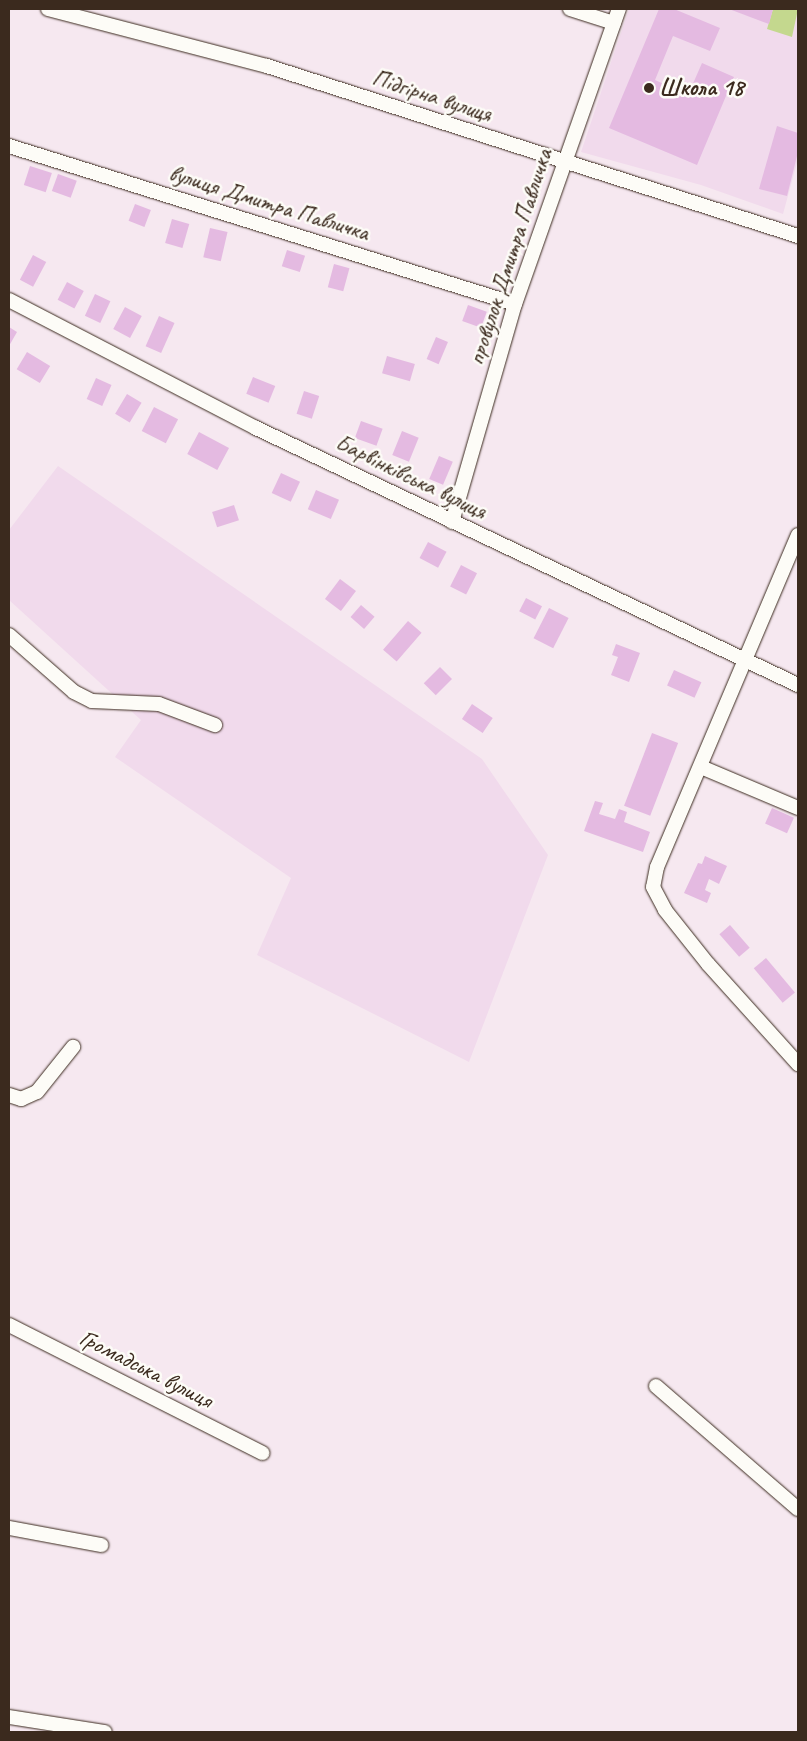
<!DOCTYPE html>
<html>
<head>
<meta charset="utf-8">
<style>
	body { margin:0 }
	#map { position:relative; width:807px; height:1741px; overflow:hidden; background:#f6e8f0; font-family:Caveat,sans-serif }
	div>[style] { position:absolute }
	.built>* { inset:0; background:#f1daec }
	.green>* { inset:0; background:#c4d88e }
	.building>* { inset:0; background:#e4bae1; transform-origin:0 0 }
	.roads { filter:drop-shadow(0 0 1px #3b2a1e) drop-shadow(0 0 1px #3b2a1e) }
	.minor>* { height:14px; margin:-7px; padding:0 7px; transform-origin:7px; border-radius:7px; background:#fdfcf7 }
	.dots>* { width:14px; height:14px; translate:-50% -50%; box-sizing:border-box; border:2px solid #fdfcf7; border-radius:50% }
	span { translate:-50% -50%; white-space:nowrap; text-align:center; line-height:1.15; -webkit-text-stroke:5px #fdfcf7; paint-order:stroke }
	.poi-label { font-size:24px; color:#3b2a1e; font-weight:700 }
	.left { translate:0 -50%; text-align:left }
	.street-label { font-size:24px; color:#3b2a1e }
	.frame { position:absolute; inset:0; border:10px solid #3b2a1e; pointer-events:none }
</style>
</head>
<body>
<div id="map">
	<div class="built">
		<div style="clip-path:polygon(629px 9px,798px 9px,798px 159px,783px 214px,701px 185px,581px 152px)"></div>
		<div style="clip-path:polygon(58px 466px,482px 759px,548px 855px,469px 1062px,257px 955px,291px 878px,115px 757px,141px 720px,9px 600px,9px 530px)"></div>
	</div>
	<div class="green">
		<div style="clip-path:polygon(773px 9px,798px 9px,792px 37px,767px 29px)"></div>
	</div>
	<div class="building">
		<div style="clip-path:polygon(659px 9px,674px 9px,720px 28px,710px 51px,673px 36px,655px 80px,688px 95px,702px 63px,734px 77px,697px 165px,609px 128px)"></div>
		<div style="clip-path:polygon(729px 9px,773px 9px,769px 24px)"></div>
		<div style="clip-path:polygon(777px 126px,798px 133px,798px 152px,787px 196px,759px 189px)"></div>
		<div style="left:30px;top:166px;width:23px;height:20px;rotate:18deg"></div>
		<div style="left:58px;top:174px;width:20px;height:18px;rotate:20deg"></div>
		<div style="left:135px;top:204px;width:17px;height:18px;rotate:21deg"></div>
		<div style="left:172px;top:219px;width:18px;height:25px;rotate:16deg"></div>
		<div style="left:210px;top:228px;width:18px;height:30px;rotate:13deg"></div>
		<div style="left:287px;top:250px;width:19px;height:17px;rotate:18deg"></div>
		<div style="left:33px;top:255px;width:15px;height:28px;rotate:28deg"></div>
		<div style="left:334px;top:264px;width:16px;height:24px;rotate:15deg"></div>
		<div style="left:67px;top:282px;width:19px;height:20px;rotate:28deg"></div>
		<div style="left:95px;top:294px;width:17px;height:24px;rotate:25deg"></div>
		<div style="left:468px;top:305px;width:20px;height:17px;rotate:20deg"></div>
		<div style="left:125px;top:307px;width:19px;height:25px;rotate:28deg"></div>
		<div style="left:159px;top:316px;width:17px;height:33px;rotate:24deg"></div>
		<div style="clip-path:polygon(9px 327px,17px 332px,9px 346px)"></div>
		<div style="left:436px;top:337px;width:13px;height:24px;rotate:23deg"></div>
		<div style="left:27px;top:352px;width:27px;height:20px;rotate:31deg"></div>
		<div style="left:387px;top:356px;width:29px;height:18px;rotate:16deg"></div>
		<div style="left:253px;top:377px;width:24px;height:18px;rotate:22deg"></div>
		<div style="left:96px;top:378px;width:17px;height:23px;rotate:24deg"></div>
		<div style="left:304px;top:391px;width:16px;height:24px;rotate:18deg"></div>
		<div style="left:127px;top:394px;width:17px;height:23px;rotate:31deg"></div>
		<div style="left:154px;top:407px;width:27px;height:27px;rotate:27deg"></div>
		<div style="left:361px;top:421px;width:23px;height:18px;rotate:20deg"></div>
		<div style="left:402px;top:431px;width:18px;height:26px;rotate:22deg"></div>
		<div style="left:199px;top:432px;width:34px;height:25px;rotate:28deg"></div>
		<div style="left:439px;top:456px;width:15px;height:25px;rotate:23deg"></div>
		<div style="left:281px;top:473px;width:21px;height:22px;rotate:25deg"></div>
		<div style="left:316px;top:490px;width:25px;height:21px;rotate:23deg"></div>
		<div style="left:234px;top:505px;width:16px;height:23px;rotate:72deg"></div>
		<div style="left:428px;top:542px;width:21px;height:18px;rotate:28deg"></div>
		<div style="left:461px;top:565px;width:18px;height:24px;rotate:27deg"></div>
		<div style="left:340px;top:579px;width:20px;height:25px;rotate:37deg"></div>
		<div style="left:526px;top:598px;width:18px;height:15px;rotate:27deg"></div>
		<div style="left:361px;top:605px;width:18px;height:16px;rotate:41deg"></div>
		<div style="left:549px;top:608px;width:22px;height:34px;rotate:27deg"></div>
		<div style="left:408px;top:621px;width:18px;height:38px;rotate:41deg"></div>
		<div style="clip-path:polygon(616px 644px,640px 653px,629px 682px,611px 675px,618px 657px,612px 655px)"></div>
		<div style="left:440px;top:667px;width:17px;height:23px;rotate:45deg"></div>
		<div style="left:674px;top:670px;width:30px;height:17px;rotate:24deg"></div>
		<div style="left:472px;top:704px;width:25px;height:18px;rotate:34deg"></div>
		<div style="left:652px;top:733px;width:28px;height:78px;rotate:21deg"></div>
		<div style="clip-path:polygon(595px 801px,603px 803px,599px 814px,615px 819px,619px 809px,627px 812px,624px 822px,650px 832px,643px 852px,584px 831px)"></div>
		<div style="left:772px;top:808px;width:24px;height:17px;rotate:24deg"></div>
		<div style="clip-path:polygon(705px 856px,727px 866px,719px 884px,709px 879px,705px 890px,711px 893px,707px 903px,684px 893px,698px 863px,702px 864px)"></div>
		<div style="left:730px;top:925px;width:30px;height:14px;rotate:49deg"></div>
		<div style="left:766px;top:958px;width:45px;height:16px;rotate:50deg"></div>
	</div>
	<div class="roads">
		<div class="minor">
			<div style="left:48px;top:9px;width:226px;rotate:14.6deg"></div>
			<div style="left:267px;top:66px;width:558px;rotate:17.75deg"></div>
			<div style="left:570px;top:9px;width:46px;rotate:17.7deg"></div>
			<div style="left:9px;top:146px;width:530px;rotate:17.34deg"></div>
			<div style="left:9px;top:300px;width:278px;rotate:27.4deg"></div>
			<div style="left:256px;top:428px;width:600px;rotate:25.37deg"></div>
			<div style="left:452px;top:522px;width:227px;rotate:-73.9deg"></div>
			<div style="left:515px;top:304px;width:313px;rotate:-70.6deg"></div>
			<div style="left:798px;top:535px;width:361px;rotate:113deg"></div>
			<div style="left:657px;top:867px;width:20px;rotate:101deg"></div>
			<div style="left:653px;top:887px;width:26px;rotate:62deg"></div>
			<div style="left:665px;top:910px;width:69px;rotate:51.5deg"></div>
			<div style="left:708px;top:964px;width:135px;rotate:48deg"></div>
			<div style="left:9px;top:635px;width:86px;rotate:41.2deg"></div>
			<div style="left:74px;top:692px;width:20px;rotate:27deg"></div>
			<div style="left:92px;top:701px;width:67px;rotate:2.6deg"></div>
			<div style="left:159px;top:704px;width:60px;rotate:20.6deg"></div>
			<div style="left:701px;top:767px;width:105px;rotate:22.9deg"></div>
			<div style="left:9px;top:1095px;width:13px;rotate:18deg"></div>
			<div style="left:21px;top:1099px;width:17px;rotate:-24deg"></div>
			<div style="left:37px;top:1092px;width:58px;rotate:-51.3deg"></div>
			<div style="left:9px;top:1325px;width:284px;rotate:26.8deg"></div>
			<div style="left:656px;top:1386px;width:188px;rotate:40.9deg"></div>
			<div style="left:9px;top:1528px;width:94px;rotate:10.5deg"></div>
			<div style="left:9px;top:1717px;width:97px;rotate:8.9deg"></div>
		</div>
	</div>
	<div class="dots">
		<div style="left:649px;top:88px;background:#3b2a1e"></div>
	</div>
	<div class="poi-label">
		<span class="left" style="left:659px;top:88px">Школа 18</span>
	</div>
	<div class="street-label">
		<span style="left:432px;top:96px;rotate:18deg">Підгірна вулиця</span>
		<span style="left:269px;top:203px;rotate:17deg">вулиця Дмитра Павличка</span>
		<span style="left:510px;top:257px;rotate:-72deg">провулок Дмитра Павличка</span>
		<span style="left:411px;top:477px;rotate:26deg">Барвінківська вулиця</span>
		<span style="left:146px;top:1369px;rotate:27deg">Громадська вулиця</span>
	</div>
	<div class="frame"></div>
</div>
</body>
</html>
